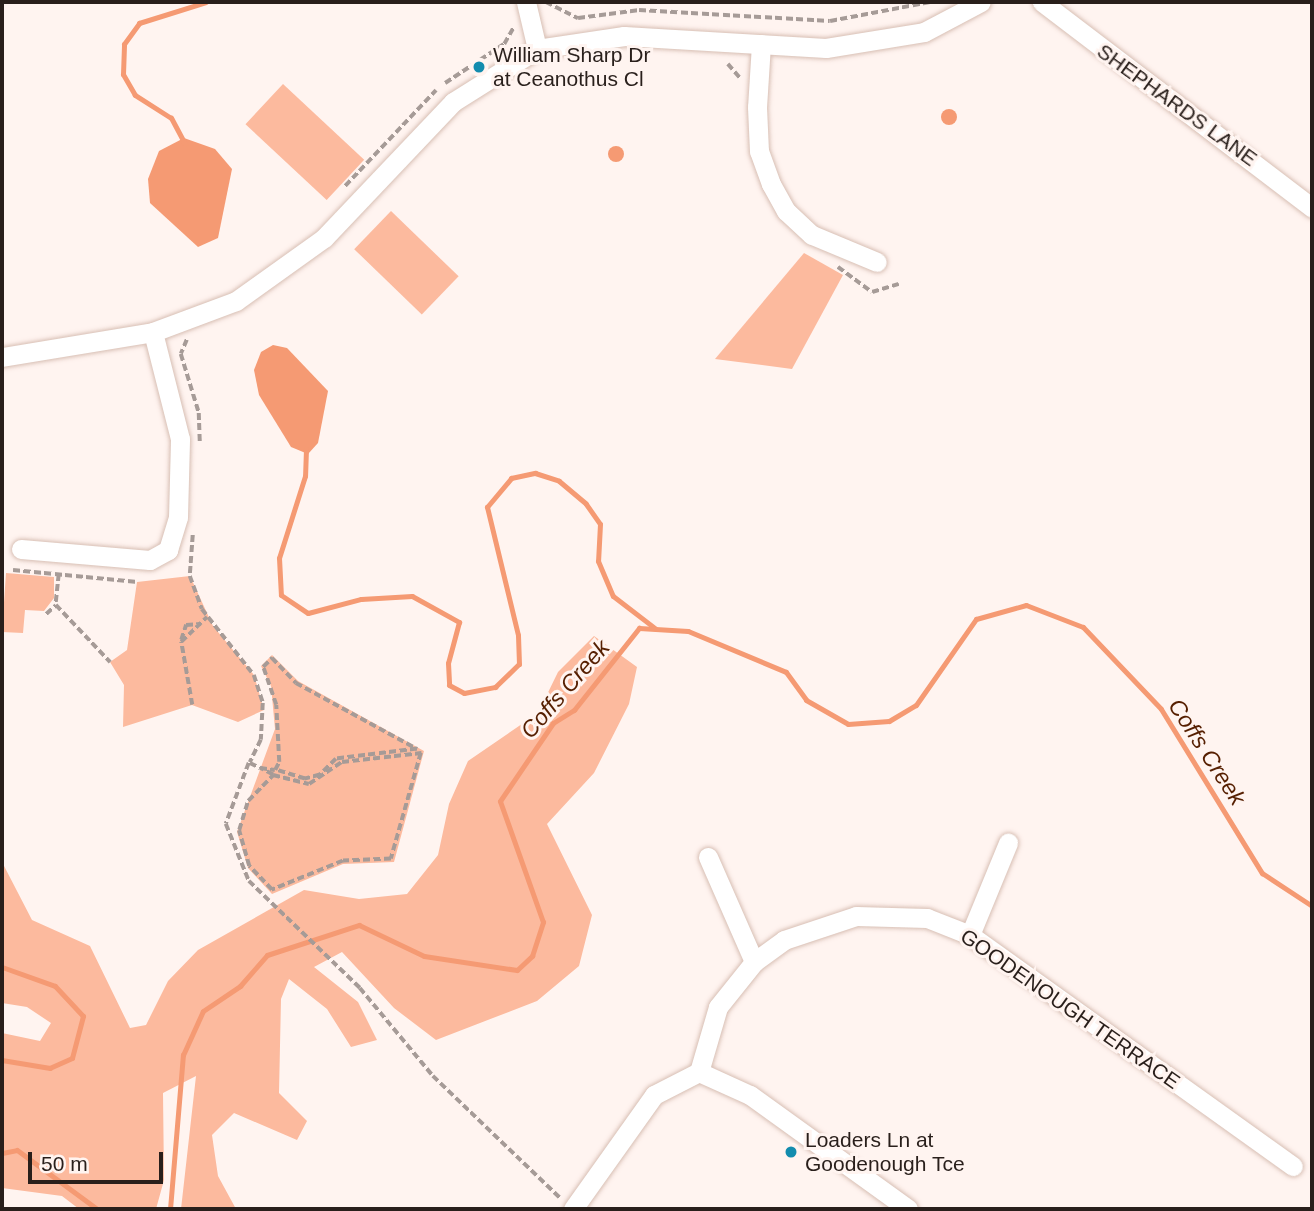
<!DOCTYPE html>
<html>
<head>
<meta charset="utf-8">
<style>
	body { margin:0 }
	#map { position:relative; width:1314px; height:1211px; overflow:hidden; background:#fff4f0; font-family:Helvetica,sans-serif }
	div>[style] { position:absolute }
	.green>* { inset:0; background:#fcba9e; transform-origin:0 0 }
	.water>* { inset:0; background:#f59a73 }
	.round { border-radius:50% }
	.stream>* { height:5px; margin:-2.5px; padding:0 2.5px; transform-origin:2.5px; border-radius:2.5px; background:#f59a73 }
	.path>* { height:3.5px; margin-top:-1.75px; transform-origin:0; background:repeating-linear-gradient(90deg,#a69b97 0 7px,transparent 0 10.5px) }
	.roads { filter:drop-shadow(0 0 2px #d8bfb4) drop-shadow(0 0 2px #d8bfb4) }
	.minor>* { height:19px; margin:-9.5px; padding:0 9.5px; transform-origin:9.5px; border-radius:9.5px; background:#fff }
	.dots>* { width:19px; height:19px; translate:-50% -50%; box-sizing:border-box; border:4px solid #fff4f0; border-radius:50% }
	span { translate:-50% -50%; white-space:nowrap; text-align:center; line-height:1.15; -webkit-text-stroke:6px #fff4f0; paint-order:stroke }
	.poi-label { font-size:21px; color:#291f1b }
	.left { translate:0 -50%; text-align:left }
	.street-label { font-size:21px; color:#291f1b }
	.water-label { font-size:23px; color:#561f01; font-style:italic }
	.frame { position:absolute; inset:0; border:4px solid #291f1b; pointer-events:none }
	.scale { position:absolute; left:28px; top:1152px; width:135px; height:32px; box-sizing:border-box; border:4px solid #291f1b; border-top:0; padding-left:9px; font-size:21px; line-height:24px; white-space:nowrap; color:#291f1b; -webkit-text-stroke:5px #fff4f0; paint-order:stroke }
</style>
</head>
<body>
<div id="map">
	<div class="green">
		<div style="left:283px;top:84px;width:111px;height:55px;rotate:43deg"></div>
		<div style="left:391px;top:211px;width:94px;height:53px;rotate:44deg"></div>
		<div style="clip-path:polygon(804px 253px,843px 275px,792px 369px,715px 359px)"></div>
		<div style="clip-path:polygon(6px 573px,54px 577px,54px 598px,44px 611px,25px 610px,23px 633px,2px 632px)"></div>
		<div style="clip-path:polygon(190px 576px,213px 626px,254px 675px,264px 710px,238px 722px,192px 705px,123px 727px,124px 685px,110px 662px,127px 650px,137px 582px)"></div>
		<div style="clip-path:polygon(594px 636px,637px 667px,629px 704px,594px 773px,547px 824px,592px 915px,579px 966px,537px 1001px,436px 1040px,394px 1008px,342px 952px,314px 967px,358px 1002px,377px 1040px,351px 1047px,327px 1009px,289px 979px,281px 999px,279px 1093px,307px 1121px,297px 1140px,234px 1113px,212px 1135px,218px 1176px,236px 1209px,181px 1209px,196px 1076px,163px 1093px,164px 1180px,156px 1209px,79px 1209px,62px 1196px,2px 1188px,2px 1033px,40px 1041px,51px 1023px,27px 1007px,2px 1003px,2px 862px,32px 920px,90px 946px,130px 1028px,146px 1025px,168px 981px,198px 950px,304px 890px,359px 899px,407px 894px,438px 855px,449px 804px,468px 761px,538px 713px,558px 672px)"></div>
		<div style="clip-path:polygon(272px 655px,298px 681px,424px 751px,394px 862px,343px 864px,272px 894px,248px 868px,237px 832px,275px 729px,271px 686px,261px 666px)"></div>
	</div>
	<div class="water">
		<div class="round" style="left:941px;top:109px;width:16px;height:16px"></div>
		<div style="clip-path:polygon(184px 138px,215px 149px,232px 169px,218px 238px,198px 247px,150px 203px,148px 179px,159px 151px)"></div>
		<div class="round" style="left:608px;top:146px;width:16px;height:16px"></div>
		<div style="clip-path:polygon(273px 345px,287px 348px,328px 391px,318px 443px,308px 454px,291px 447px,259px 395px,254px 370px,261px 352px)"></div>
	</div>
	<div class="stream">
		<div style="left:185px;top:144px;width:30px;rotate:-118deg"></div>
		<div style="left:171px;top:118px;width:43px;rotate:-147.4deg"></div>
		<div style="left:135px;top:95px;width:24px;rotate:-120deg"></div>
		<div style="left:123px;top:74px;width:30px;rotate:-88deg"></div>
		<div style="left:124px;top:44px;width:26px;rotate:-54deg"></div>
		<div style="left:139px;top:23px;width:70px;rotate:-17.4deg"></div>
		<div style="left:306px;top:449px;width:27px;rotate:92deg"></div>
		<div style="left:305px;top:476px;width:86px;rotate:107.6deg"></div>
		<div style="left:279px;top:558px;width:37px;rotate:87deg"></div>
		<div style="left:281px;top:595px;width:32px;rotate:34deg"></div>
		<div style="left:308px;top:613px;width:55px;rotate:-14.8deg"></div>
		<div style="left:361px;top:599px;width:51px;rotate:-3.4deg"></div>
		<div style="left:412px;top:596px;width:54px;rotate:29deg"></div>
		<div style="left:459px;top:622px;width:42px;rotate:105deg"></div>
		<div style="left:448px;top:663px;width:22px;rotate:87deg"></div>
		<div style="left:449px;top:685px;width:17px;rotate:28deg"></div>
		<div style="left:464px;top:693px;width:32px;rotate:-11deg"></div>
		<div style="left:495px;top:687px;width:33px;rotate:-44deg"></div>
		<div style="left:519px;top:664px;width:29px;rotate:-92deg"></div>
		<div style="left:518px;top:635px;width:132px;rotate:-103.6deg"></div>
		<div style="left:487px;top:507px;width:38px;rotate:-50deg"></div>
		<div style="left:511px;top:478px;width:25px;rotate:-12deg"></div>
		<div style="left:535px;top:473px;width:25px;rotate:18deg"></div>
		<div style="left:559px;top:481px;width:35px;rotate:40deg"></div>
		<div style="left:586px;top:504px;width:24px;rotate:55deg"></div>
		<div style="left:600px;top:524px;width:37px;rotate:93deg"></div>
		<div style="left:598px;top:561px;width:38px;rotate:67deg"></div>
		<div style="left:613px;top:596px;width:54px;rotate:37.5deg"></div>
		<div style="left:2px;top:967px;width:56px;rotate:19.7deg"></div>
		<div style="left:55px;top:986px;width:41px;rotate:47deg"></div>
		<div style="left:83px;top:1016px;width:43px;rotate:104.7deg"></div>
		<div style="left:72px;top:1058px;width:24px;rotate:156deg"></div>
		<div style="left:50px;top:1068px;width:49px;rotate:-170.5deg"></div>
		<div style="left:2px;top:1153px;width:15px;rotate:-11deg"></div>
		<div style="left:17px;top:1150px;width:99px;rotate:36.4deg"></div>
		<div style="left:170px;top:1209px;width:155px;rotate:-85.2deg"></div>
		<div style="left:183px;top:1055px;width:48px;rotate:-65.6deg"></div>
		<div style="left:203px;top:1011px;width:45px;rotate:-34deg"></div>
		<div style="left:240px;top:986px;width:41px;rotate:-48.9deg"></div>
		<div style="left:267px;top:955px;width:97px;rotate:-18.1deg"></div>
		<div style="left:359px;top:925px;width:72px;rotate:25.5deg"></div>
		<div style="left:424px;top:956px;width:94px;rotate:8.6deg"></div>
		<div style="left:517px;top:970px;width:21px;rotate:-43deg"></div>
		<div style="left:532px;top:956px;width:36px;rotate:-72deg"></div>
		<div style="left:543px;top:922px;width:128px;rotate:-109.6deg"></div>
		<div style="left:500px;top:801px;width:94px;rotate:-55.8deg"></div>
		<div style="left:553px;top:723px;width:25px;rotate:-32deg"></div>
		<div style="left:574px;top:710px;width:105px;rotate:-51.6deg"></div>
		<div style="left:639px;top:628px;width:49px;rotate:3.5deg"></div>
		<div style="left:688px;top:631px;width:106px;rotate:22.7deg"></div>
		<div style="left:786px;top:672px;width:34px;rotate:54deg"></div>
		<div style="left:806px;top:700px;width:48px;rotate:29.7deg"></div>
		<div style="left:848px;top:724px;width:41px;rotate:-4.2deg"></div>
		<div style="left:889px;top:721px;width:31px;rotate:-31deg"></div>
		<div style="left:916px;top:705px;width:105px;rotate:-55.1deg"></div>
		<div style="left:976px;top:619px;width:52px;rotate:-15.6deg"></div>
		<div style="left:1026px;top:605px;width:61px;rotate:21.1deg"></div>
		<div style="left:1083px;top:627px;width:113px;rotate:46.4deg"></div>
		<div style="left:1161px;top:709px;width:193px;rotate:58.4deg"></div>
		<div style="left:1262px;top:873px;width:60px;rotate:33.4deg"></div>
	</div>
	<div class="path">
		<div style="left:546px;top:2px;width:36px;rotate:27deg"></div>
		<div style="left:578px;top:18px;width:62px;rotate:-7.5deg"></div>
		<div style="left:639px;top:10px;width:191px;rotate:3.3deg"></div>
		<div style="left:830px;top:21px;width:103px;rotate:-10.7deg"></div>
		<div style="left:728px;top:64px;width:18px;rotate:49deg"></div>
		<div style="left:445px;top:83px;width:71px;rotate:-33.5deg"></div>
		<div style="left:504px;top:44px;width:20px;rotate:-60deg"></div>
		<div style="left:345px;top:186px;width:132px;rotate:-46.5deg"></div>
		<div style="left:838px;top:267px;width:42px;rotate:36.3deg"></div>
		<div style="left:872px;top:292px;width:28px;rotate:-17deg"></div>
		<div style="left:187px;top:340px;width:15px;rotate:113deg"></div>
		<div style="left:181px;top:354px;width:62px;rotate:73deg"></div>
		<div style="left:199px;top:413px;width:30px;rotate:88deg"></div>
		<div style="left:193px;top:535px;width:41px;rotate:94.2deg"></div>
		<div style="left:190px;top:576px;width:35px;rotate:70deg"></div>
		<div style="left:202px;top:609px;width:84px;rotate:51.8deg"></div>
		<div style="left:254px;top:675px;width:29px;rotate:72deg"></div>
		<div style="left:263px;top:703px;width:37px;rotate:93deg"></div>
		<div style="left:261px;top:740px;width:25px;rotate:116deg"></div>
		<div style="left:250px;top:763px;width:11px;rotate:27deg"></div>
		<div style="left:13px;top:570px;width:125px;rotate:5.5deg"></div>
		<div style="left:59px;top:574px;width:31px;rotate:96deg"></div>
		<div style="left:56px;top:605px;width:79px;rotate:46.5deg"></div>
		<div style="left:46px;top:614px;width:13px;rotate:-42deg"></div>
		<div style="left:181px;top:640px;width:16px;rotate:-72deg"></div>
		<div style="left:186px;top:625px;width:15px;rotate:-4deg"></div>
		<div style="left:192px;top:705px;width:64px;rotate:-99.9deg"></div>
		<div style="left:181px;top:642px;width:36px;rotate:-44deg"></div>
		<div style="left:249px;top:763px;width:65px;rotate:110.7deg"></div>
		<div style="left:226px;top:824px;width:61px;rotate:68deg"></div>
		<div style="left:249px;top:881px;width:154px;rotate:43.9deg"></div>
		<div style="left:360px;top:988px;width:114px;rotate:50.3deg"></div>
		<div style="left:433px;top:1076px;width:176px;rotate:43.8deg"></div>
		<div style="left:273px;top:775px;width:37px;rotate:14deg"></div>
		<div style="left:309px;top:784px;width:40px;rotate:-34deg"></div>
		<div style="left:342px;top:762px;width:80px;rotate:-6.5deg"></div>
		<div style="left:421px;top:753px;width:110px;rotate:105.8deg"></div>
		<div style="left:391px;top:859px;width:48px;rotate:177.6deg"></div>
		<div style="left:343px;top:861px;width:77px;rotate:157.8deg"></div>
		<div style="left:272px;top:890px;width:33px;rotate:-134deg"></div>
		<div style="left:249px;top:866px;width:37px;rotate:-106deg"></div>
		<div style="left:239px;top:830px;width:30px;rotate:-73deg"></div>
		<div style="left:248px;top:801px;width:36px;rotate:-46deg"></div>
		<div style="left:273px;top:775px;width:15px;rotate:-152deg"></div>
		<div style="left:260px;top:768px;width:15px;rotate:8deg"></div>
		<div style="left:275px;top:770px;width:9px;rotate:-63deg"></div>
		<div style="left:279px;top:762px;width:57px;rotate:-93deg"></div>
		<div style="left:276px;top:705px;width:40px;rotate:-108.9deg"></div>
		<div style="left:263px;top:667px;width:13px;rotate:-45deg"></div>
		<div style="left:272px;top:658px;width:35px;rotate:46deg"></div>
		<div style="left:296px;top:683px;width:138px;rotate:28.6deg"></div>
		<div style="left:417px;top:749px;width:82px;rotate:173deg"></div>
		<div style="left:336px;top:759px;width:23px;rotate:135deg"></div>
		<div style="left:320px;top:775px;width:16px;rotate:165deg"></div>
		<div style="left:305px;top:779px;width:31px;rotate:-163deg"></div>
	</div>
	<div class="roads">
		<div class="minor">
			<div style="left:526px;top:2px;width:48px;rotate:76.8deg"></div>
			<div style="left:1042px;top:2px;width:340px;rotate:37.3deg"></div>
			<div style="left:761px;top:44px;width:63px;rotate:93.6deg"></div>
			<div style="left:757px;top:107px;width:44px;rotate:87.4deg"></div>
			<div style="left:759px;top:151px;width:35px;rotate:70deg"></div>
			<div style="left:771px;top:184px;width:31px;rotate:61deg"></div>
			<div style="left:786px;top:211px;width:35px;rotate:43deg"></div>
			<div style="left:812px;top:235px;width:70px;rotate:22.6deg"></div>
			<div style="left:2px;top:357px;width:153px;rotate:-9.4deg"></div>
			<div style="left:153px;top:332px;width:89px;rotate:-20.5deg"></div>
			<div style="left:236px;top:301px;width:108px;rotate:-35.6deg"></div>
			<div style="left:324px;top:238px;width:187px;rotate:-46.5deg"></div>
			<div style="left:453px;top:102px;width:99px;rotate:-32.2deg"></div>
			<div style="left:537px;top:49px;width:88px;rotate:-8.5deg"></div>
			<div style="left:624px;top:36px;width:202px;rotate:3.4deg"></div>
			<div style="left:826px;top:48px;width:99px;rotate:-9.3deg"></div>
			<div style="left:924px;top:32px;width:64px;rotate:-27.8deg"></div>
			<div style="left:21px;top:549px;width:129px;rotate:4.9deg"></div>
			<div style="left:150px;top:560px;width:21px;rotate:-29deg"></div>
			<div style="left:168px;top:550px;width:34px;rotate:-73deg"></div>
			<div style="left:178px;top:517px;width:78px;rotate:-88.5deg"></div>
			<div style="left:180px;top:439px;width:110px;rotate:-104.2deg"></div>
			<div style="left:708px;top:857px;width:115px;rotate:66.3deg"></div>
			<div style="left:970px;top:935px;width:100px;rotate:-67.6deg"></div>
			<div style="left:699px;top:1072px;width:68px;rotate:-73.7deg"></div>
			<div style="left:718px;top:1007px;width:58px;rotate:-51.3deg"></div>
			<div style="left:754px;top:962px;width:37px;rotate:-36deg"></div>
			<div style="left:784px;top:940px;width:76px;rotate:-18.4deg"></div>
			<div style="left:856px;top:916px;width:71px;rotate:1.6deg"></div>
			<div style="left:927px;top:918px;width:46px;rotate:21.6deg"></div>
			<div style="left:970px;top:935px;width:397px;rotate:35.6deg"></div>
			<div style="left:573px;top:1209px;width:140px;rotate:-54.6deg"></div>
			<div style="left:654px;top:1095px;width:51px;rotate:-27.1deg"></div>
			<div style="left:699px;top:1072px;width:56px;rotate:24.3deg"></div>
			<div style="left:750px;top:1095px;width:195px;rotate:35.8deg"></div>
		</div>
	</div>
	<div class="dots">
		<div style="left:479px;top:67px;background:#138cae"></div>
		<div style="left:791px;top:1152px;background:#138cae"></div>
	</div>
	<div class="poi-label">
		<span class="left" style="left:493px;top:67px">William Sharp Dr<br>at Ceanothus Cl</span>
		<span class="left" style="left:805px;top:1152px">Loaders Ln at<br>Goodenough Tce</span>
	</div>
	<div class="street-label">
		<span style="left:1177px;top:105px;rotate:36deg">SHEPHARDS LANE</span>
		<span style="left:1070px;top:1009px;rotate:35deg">GOODENOUGH TERRACE</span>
	</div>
	<div class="water-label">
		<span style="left:565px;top:689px;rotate:-49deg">Coffs Creek</span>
		<span style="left:1207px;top:752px;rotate:57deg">Coffs Creek</span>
	</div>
	<div class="frame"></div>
	<div class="scale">50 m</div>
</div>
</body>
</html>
